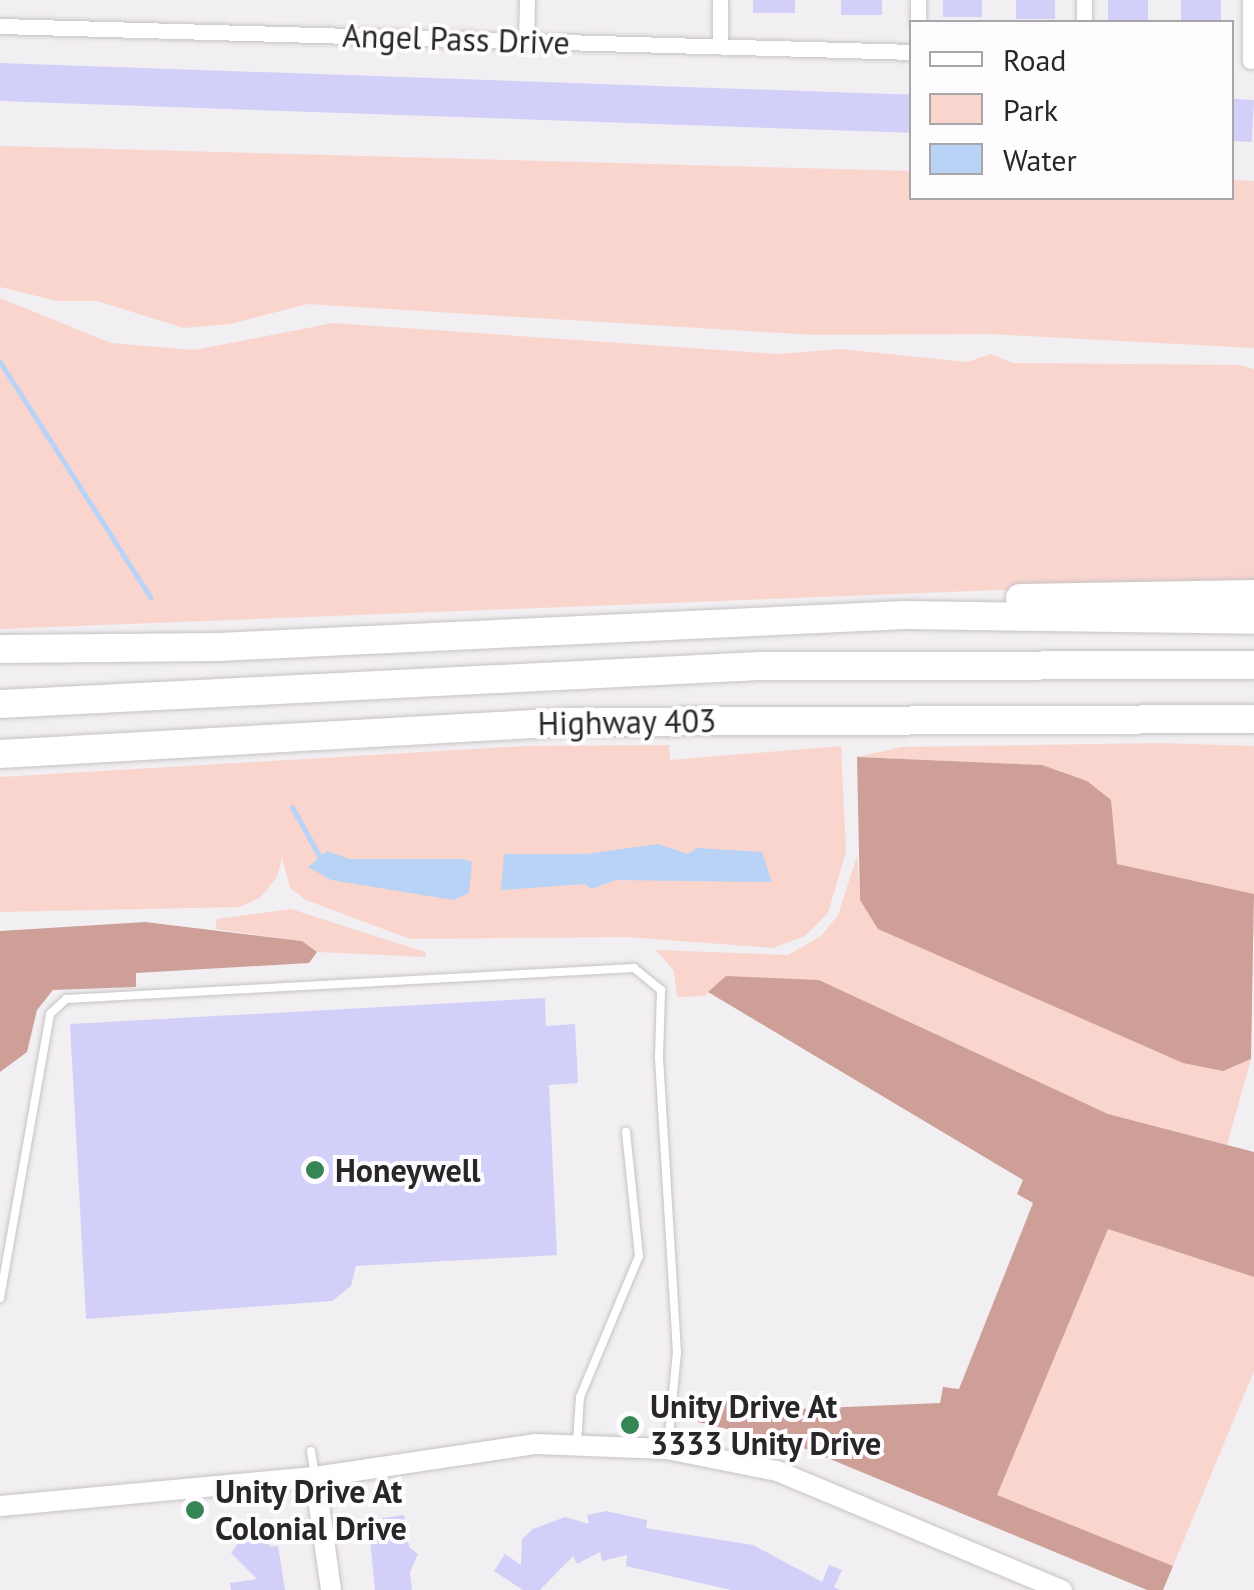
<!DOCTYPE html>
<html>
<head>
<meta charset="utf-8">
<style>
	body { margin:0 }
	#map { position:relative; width:1254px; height:1590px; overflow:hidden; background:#f2eff2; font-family:"PT Sans",sans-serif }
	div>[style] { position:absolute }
	.green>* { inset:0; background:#f9d5ce }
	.forest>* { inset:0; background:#cd9f97 }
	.water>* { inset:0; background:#b8d3f6 }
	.stream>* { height:5px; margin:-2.5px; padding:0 2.5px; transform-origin:2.5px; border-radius:2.5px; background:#b8d3f6 }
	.building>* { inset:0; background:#d2cff8; transform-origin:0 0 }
	.roads { filter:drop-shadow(0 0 2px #c6c2c6) drop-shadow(0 0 2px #c6c2c6) }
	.service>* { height:8px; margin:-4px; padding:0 4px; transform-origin:4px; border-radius:4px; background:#fff }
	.minor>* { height:15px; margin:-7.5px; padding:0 7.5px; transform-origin:7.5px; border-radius:7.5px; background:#fff }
	.tertiary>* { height:20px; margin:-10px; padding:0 10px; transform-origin:10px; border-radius:10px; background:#fff }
	.motorway>* { height:28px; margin:-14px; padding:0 14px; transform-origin:14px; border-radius:14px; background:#fff }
	.dots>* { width:28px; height:28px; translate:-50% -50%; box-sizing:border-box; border:5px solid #fffcff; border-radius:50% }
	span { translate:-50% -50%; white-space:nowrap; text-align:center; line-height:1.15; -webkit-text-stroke:8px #fffcff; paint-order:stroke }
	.street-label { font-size:32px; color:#282628 }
	.poi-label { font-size:32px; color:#282628; font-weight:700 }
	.left { translate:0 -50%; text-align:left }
	.legend { position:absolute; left:909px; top:20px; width:325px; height:180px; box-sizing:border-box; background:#fffcff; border:2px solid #a9a6a9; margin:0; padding:12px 18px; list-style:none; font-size:30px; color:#282628 }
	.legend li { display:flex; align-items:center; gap:20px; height:50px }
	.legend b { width:50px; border:2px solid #a9a6a9 }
</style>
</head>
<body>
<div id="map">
	<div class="green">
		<div style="clip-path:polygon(0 146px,911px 171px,912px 198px,1232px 198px,1232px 180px,1254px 181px,1254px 348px,989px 334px,813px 335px,308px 304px,230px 324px,184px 328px,97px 301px,57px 301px,0 287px)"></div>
		<div style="clip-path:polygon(0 298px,111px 343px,169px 348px,195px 350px,333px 323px,779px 354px,840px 349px,967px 362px,991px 354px,1013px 363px,1239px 365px,1254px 369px,1254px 580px,0 629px)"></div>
		<div style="clip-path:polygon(1161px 743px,1254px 746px,1254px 894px,1116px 864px,1111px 800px,1042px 765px,857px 757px,901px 747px)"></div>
		<div style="clip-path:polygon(669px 745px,670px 760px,841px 746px,846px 852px,828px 913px,805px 936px,773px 948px,626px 937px,410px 939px,306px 900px,290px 888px,282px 857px,277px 877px,261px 897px,240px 907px,0 912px,0 777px,524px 746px)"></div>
		<div style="clip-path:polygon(857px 856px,860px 900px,1223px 1071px,1251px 1059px,1227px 1145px,1108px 1114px,819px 980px,726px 977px,705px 996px,677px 997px,674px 971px,656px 950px,788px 955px,821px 936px,838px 915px)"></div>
		<div style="clip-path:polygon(291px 909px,425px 952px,426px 957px,317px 952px,302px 941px,215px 929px,217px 919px)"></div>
		<div style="clip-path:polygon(1109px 1226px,1254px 1277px,1254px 1371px,1173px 1566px,996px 1496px)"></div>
	</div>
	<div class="forest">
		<div style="clip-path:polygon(857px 757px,1042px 765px,1087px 781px,1111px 800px,1117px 864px,1254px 894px,1251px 1059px,1223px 1071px,1183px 1063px,878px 929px,860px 900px)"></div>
		<div style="clip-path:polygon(145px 922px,302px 941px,317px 952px,309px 963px,136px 973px,136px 987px,53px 990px,37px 1010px,27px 1052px,0 1072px,0 931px)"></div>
		<div style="clip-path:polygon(726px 976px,819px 980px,1108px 1114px,1254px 1152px,1254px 1277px,1108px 1229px,997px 1495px,1173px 1566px,1163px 1590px,1147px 1590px,796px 1445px,689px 1420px,686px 1409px,696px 1402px,727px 1401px,729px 1412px,940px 1403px,943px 1387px,959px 1389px,1033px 1203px,1017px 1194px,1023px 1180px,708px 992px)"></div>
	</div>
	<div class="water">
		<div style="clip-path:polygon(658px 844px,688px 854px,697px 848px,762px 852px,772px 882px,616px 880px,591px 889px,585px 884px,501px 890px,504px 854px,586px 854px)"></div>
		<div style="clip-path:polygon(327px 851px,349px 859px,463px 859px,472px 862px,469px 893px,453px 900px,331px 880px,308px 867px)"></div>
	</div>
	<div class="stream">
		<div style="left:0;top:362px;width:279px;rotate:57.4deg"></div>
		<div style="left:292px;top:807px;width:62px;rotate:60.9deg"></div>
	</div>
	<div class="building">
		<div style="left:753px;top:0;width:42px;height:13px"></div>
		<div style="left:841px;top:0;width:41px;height:15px"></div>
		<div style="left:943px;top:0;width:39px;height:17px"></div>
		<div style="left:1016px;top:0;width:39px;height:19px"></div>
		<div style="left:1108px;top:0;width:40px;height:22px"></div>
		<div style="left:1181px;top:0;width:40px;height:22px"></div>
		<div style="left:0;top:63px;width:913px;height:38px;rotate:2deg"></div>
		<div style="left:1234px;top:99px;width:20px;height:42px;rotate:3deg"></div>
		<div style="clip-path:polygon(545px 998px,546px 1026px,575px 1024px,578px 1083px,549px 1085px,557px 1255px,356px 1266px,351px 1286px,332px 1301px,86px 1319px,70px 1024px)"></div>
		<div style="clip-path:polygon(606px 1511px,647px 1520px,646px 1528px,753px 1545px,822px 1582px,829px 1565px,842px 1570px,834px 1587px,841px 1590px,731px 1590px,626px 1566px,627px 1555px,602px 1561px,600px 1552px,577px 1564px,573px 1556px,540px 1590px,523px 1590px,494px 1571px,505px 1554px,521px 1565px,522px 1539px,533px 1529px,565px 1517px,589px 1524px,587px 1515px)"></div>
		<div style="clip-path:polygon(404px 1515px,409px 1547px,418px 1554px,410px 1572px,412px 1590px,375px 1590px,369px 1529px,384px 1527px,382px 1518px)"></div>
		<div style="clip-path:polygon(268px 1538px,270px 1547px,278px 1546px,285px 1590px,231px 1590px,230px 1583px,257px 1579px,231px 1553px,239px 1542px)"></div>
	</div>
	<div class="roads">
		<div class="service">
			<div style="left:0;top:1298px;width:288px;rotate:-80deg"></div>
			<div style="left:50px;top:1014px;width:22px;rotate:-43deg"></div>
			<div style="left:66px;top:999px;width:569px;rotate:-3.12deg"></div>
			<div style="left:634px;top:968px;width:35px;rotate:39deg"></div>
			<div style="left:661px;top:990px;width:68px;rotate:91.7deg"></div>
			<div style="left:659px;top:1058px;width:295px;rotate:86.5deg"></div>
			<div style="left:677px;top:1352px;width:93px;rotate:95.5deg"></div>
			<div style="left:577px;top:1442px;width:45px;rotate:-86.2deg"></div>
			<div style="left:580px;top:1397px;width:153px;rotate:-67.3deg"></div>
			<div style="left:639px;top:1256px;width:125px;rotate:-96deg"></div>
			<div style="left:311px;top:1451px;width:26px;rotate:81deg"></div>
		</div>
		<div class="minor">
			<div style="left:720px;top:0;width:45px;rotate:90deg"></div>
			<div style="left:918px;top:0;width:22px;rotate:90deg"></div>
			<div style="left:1084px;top:0;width:22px;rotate:90deg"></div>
			<div style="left:1250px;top:0;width:61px;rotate:90deg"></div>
			<div style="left:0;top:26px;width:912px;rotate:1.63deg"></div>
			<div style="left:526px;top:42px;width:42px;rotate:-88.6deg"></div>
		</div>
		<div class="tertiary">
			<div style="left:315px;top:1477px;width:114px;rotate:81.9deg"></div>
			<div style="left:0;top:1506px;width:316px;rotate:-5.3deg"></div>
			<div style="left:315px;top:1477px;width:222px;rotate:-8.5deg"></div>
			<div style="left:535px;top:1444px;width:132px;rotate:2.2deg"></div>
			<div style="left:667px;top:1449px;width:112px;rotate:11.3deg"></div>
			<div style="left:777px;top:1471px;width:309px;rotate:22.7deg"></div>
		</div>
		<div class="motorway">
			<div style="left:1020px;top:598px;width:234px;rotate:-1deg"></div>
			<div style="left:0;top:649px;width:218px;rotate:-0.5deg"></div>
			<div style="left:218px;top:647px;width:688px;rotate:-2.67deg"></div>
			<div style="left:905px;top:615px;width:349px;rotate:0.8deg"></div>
			<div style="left:0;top:704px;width:760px;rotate:-2.87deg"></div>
			<div style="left:759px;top:666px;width:495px;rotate:-0.1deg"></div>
			<div style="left:0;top:754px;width:569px;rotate:-3.22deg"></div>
			<div style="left:568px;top:722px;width:686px;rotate:-0.25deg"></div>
		</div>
	</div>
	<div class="dots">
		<div style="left:315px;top:1170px;background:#368555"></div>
		<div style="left:630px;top:1425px;background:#368555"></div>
		<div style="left:195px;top:1510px;background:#368555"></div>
	</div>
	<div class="street-label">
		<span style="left:456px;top:39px;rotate:2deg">Angel Pass Drive</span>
		<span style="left:627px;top:722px;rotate:-1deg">Highway 403</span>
	</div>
	<div class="poi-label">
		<span class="left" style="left:335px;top:1170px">Honeywell</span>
		<span class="left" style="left:650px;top:1425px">Unity Drive At<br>3333 Unity Drive</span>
		<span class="left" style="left:215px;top:1510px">Unity Drive At<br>Colonial Drive</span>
	</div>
	<ul class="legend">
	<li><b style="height:12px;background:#fff"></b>Road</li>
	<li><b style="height:28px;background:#f9d5ce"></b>Park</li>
	<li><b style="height:28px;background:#b8d3f6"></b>Water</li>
	</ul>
</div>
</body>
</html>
